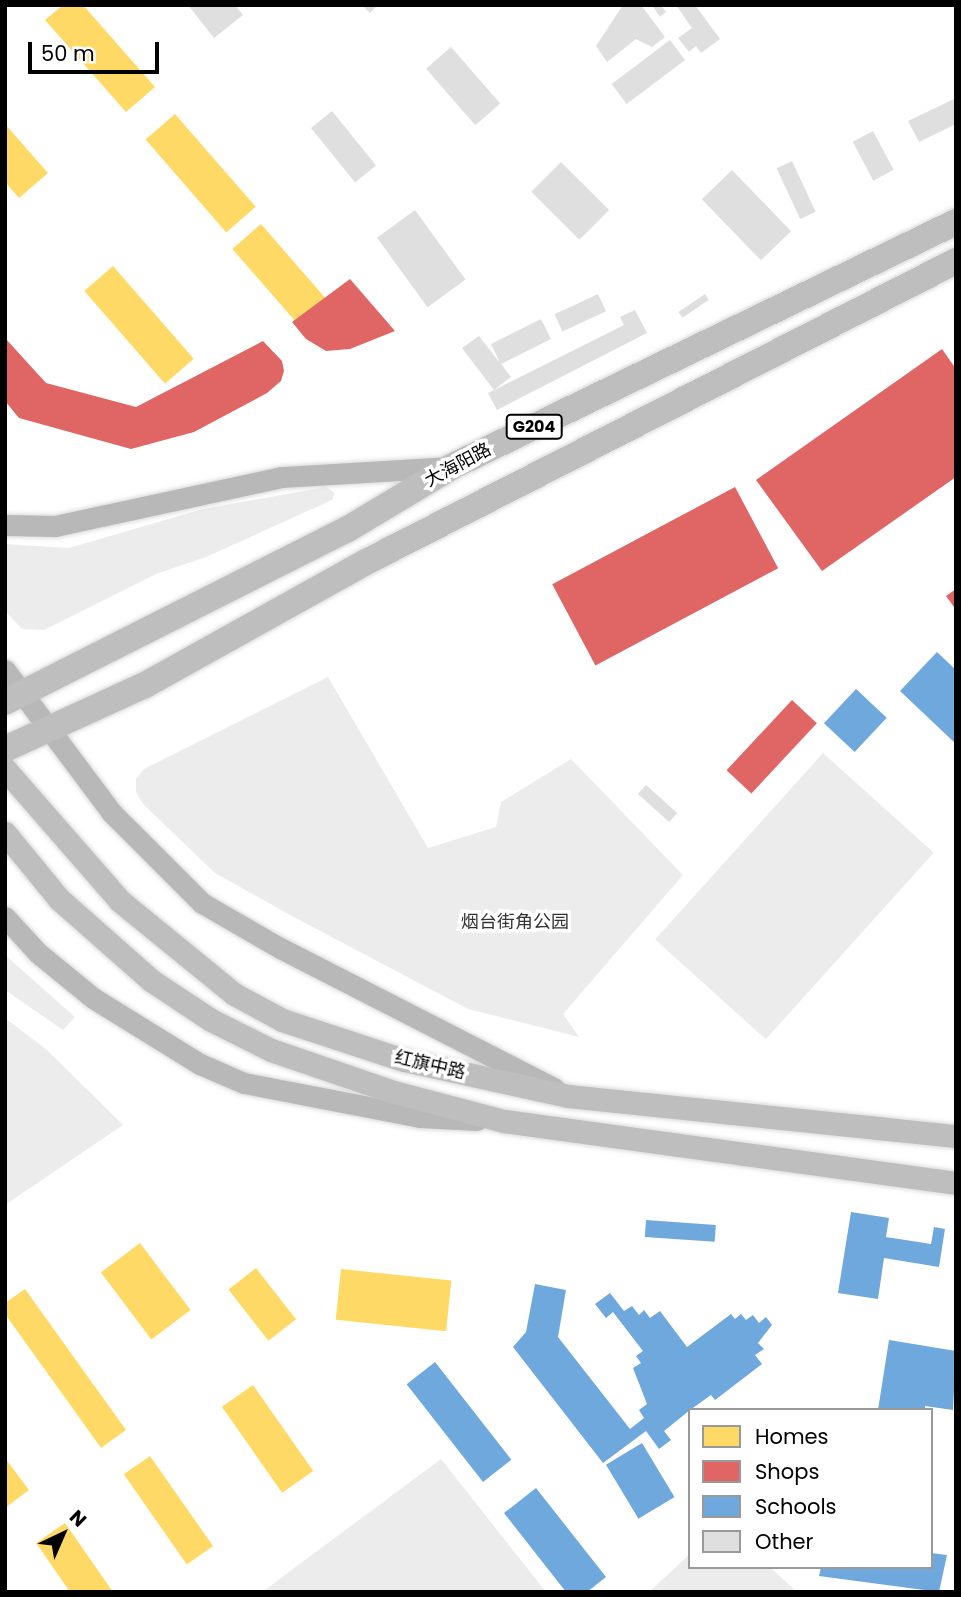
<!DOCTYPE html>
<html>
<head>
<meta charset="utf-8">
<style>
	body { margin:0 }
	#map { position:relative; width:961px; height:1597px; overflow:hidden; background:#fff; font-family:Poppins,"Noto Sans SC",sans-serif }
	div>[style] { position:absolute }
	.green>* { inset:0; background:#ececec; transform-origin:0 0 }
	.homes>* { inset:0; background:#ffd966; transform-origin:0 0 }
	.shops>* { inset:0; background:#e06666; transform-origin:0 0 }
	.schools>* { inset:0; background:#6fa8dc; transform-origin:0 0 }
	.building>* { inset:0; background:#dfdfdf; transform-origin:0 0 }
	.roads { filter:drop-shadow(0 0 2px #dbdbdb) drop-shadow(0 0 2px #dbdbdb) }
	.secondary>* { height:21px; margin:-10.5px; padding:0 10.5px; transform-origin:10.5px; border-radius:10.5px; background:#b8b8b8 }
	.primary>* { height:23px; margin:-11.5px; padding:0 11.5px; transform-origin:11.5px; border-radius:11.5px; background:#bebebe }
	.highway>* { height:26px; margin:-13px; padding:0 13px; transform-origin:13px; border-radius:13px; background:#bebebe }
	span { translate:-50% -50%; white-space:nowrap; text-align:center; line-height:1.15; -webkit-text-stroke:7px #fff; paint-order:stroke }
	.shield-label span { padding:2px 5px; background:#fff; border:2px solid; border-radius:5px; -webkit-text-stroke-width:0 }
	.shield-label { font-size:16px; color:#000; font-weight:700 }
	.street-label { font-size:18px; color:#000 }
	.park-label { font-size:18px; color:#333 }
	.frame { position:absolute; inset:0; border:7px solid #000; pointer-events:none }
	.legend { position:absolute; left:688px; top:1408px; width:245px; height:161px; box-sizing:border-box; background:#fff; border:2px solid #999; margin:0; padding:9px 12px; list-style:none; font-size:21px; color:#000 }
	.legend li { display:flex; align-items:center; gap:14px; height:35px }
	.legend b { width:35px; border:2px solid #999 }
	.north { position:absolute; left:28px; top:1499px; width:70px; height:70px; -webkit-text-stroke:5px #fff; paint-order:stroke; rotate:44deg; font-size:19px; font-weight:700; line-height:28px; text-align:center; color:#000 }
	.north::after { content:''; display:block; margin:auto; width:24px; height:32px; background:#000; clip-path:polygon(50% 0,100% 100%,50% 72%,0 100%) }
	.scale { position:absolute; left:28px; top:42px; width:131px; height:32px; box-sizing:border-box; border:4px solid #000; border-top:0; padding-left:9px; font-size:21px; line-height:24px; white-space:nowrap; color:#000; -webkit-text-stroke:5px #fff; paint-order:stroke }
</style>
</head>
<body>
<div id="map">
	<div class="green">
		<div style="clip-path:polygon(326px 487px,335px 493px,332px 500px,206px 557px,156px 574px,44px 630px,22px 629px,5px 611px,5px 544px,69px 548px,203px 509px)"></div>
		<div style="clip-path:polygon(328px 677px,428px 848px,496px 827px,501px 802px,571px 759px,683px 875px,563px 1014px,579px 1037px,468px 1009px,292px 916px,215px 873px,143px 804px,136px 792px,136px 779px,144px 769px)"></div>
		<div style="left:823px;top:753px;width:149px;height:251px;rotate:42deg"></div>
		<div style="clip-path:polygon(5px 955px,75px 1017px,63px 1030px,5px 990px)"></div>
		<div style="clip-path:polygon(5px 1018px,47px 1050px,123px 1125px,5px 1205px)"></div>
		<div style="clip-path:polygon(441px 1459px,546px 1592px,262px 1592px)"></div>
		<div style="clip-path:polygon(690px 1554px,690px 1567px,770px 1567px,797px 1592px,649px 1592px)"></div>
	</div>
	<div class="homes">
		<div style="clip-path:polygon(63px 5px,83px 5px,155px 87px,126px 112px,45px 20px)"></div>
		<div style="left:175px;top:114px;width:123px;height:39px;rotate:49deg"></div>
		<div style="clip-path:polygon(5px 124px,48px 173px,19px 198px,5px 182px)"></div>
		<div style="left:261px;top:224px;width:123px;height:38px;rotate:49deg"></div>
		<div style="left:113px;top:266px;width:123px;height:38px;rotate:49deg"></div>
		<div style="clip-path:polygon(5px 338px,30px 368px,5px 388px)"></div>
		<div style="left:140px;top:1243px;width:84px;height:49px;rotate:53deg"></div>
		<div style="left:256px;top:1268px;width:65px;height:35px;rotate:52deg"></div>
		<div style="left:341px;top:1269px;width:111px;height:51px;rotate:6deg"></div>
		<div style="clip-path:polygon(25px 1289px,126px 1430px,101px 1448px,5px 1314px,5px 1303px)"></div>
		<div style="left:253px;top:1385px;width:105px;height:38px;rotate:55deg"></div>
		<div style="left:150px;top:1456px;width:110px;height:32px;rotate:55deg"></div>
		<div style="clip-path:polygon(5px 1458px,29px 1490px,5px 1508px)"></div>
		<div style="clip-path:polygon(65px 1523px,113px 1592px,70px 1592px,36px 1543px)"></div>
	</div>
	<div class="shops">
		<div style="clip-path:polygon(350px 279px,395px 331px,350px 349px,326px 351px,306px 339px,292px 322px)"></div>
		<div style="clip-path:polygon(5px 338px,46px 383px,136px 407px,263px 341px,282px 361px,284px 371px,281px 381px,267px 393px,194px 432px,131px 449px,19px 418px,5px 401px)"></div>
		<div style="clip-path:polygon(942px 349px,956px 369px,956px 477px,822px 571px,756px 480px)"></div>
		<div style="left:735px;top:487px;width:92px;height:207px;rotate:62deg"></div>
		<div style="clip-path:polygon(956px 589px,956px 610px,946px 596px)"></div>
		<div style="left:792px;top:700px;width:34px;height:96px;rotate:43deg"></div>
	</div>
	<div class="schools">
		<div style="clip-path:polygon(937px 652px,956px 670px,956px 744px,900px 691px)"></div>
		<div style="left:856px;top:689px;width:42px;height:47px;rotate:43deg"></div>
		<div style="clip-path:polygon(851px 1212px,889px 1218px,886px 1237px,931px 1244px,934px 1227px,945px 1229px,939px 1267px,884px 1258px,878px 1299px,838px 1293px)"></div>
		<div style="left:646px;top:1220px;width:70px;height:17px;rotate:4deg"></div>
		<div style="clip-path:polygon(535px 1284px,566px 1290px,558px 1337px,630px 1429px,644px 1418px,639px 1410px,647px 1404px,633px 1368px,641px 1363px,636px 1356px,643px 1351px,613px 1312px,606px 1318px,595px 1304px,610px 1293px,624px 1311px,632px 1306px,639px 1315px,644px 1310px,650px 1318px,660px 1311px,687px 1347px,731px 1314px,735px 1319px,741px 1314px,746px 1320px,753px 1315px,759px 1323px,766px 1317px,772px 1325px,758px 1343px,764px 1349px,755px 1355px,762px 1364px,715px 1400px,711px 1395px,690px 1410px,664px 1431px,671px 1440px,659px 1449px,646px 1431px,603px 1463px,513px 1347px,526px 1332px)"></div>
		<div style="clip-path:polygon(889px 1340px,956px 1351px,953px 1410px,925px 1406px,925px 1410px,878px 1410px)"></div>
		<div style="left:435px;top:1362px;width:124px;height:36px;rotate:52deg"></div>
		<div style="left:642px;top:1443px;width:63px;height:42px;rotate:59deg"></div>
		<div style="clip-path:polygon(536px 1488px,606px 1577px,587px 1592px,566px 1592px,504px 1513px)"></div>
		<div style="clip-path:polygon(931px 1553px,947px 1555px,939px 1592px,819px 1576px,821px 1567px,931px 1567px)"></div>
	</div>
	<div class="building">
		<div style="clip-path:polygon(188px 5px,235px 5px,243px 15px,214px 38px)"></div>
		<div style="clip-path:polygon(362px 5px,378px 5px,370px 13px)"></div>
		<div style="clip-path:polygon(623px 5px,641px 5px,665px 37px,652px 47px,636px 39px,607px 62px,596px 46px)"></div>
		<div style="clip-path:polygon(652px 5px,661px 5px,666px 12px,660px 17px)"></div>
		<div style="clip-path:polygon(676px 5px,695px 5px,720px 39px,701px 53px,696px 46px,689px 52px,678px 38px,692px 28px)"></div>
		<div style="left:670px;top:40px;width:25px;height:73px;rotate:53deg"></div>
		<div style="left:451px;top:47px;width:75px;height:33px;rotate:49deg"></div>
		<div style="clip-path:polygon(956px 98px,956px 124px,919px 142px,908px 121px)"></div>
		<div style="left:332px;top:111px;width:70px;height:27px;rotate:51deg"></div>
		<div style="left:873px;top:131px;width:44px;height:23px;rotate:62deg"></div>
		<div style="left:792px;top:161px;width:56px;height:17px;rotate:65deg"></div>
		<div style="left:561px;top:162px;width:68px;height:42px;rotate:45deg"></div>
		<div style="left:732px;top:170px;width:85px;height:42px;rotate:46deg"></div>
		<div style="left:415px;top:210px;width:86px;height:47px;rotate:54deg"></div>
		<div style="left:598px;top:294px;width:19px;height:48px;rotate:65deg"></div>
		<div style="left:705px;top:294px;width:7px;height:32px;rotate:56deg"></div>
		<div style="clip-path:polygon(635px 310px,647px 333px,497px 410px,488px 393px,624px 325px,620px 317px)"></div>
		<div style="clip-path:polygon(541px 319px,551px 339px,501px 364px,511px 377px,494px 390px,462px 348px,479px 336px,500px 363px,491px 344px)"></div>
		<div style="left:646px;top:785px;width:42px;height:12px;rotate:42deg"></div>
	</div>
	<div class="roads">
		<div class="secondary">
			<div style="left:5px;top:525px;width:50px;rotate:1.1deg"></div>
			<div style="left:55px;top:526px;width:232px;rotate:-12.2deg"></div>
			<div style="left:282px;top:477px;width:167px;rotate:-3.4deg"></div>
			<div style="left:5px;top:670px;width:179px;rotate:53.2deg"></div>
			<div style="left:112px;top:813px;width:127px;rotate:45deg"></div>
			<div style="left:202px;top:903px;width:90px;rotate:30deg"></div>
			<div style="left:280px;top:948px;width:308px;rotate:27.1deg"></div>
			<div style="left:5px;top:917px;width:49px;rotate:47.5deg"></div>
			<div style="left:38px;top:953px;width:71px;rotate:39.3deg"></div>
			<div style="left:93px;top:998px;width:126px;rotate:31.7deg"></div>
			<div style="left:200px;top:1064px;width:48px;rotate:23.4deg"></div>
			<div style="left:244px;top:1083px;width:179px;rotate:10.9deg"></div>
			<div style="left:420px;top:1117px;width:57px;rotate:3deg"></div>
		</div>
		<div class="primary">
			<div style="left:5px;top:769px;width:175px;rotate:48.9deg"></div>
			<div style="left:120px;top:901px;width:147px;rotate:39.2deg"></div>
			<div style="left:234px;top:994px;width:55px;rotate:28.4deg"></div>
			<div style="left:282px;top:1020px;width:128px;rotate:18.2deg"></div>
			<div style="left:404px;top:1060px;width:168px;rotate:12.4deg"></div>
			<div style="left:568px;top:1096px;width:390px;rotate:5.9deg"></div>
			<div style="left:5px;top:833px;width:85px;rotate:50.7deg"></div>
			<div style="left:59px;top:899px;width:124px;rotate:41.4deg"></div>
			<div style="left:152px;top:981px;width:71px;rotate:33.5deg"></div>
			<div style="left:211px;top:1020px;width:67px;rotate:26.6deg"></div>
			<div style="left:271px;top:1050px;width:130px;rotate:18.9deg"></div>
			<div style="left:394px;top:1092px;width:114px;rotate:14.8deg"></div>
			<div style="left:504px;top:1121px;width:456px;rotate:7.8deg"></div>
		</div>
		<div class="highway">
			<div style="left:5px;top:702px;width:384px;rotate:-26.8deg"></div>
			<div style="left:348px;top:529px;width:120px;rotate:-31deg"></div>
			<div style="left:451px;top:467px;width:561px;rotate:-25.88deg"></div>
			<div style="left:5px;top:749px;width:154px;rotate:-24.6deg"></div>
			<div style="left:145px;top:685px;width:253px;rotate:-29.1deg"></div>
			<div style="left:366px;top:562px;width:662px;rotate:-27.03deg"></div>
		</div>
	</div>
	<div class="shield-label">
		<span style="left:534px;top:427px">G204</span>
	</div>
	<div class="street-label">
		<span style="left:458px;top:465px;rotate:-28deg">大海阳路</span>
		<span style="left:430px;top:1065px;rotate:13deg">红旗中路</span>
	</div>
	<div class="park-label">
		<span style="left:515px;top:922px">烟台街角公园</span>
	</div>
	<div class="frame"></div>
	<ul class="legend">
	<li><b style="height:19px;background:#ffd966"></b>Homes</li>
	<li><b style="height:19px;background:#e06666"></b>Shops</li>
	<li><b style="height:19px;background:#6fa8dc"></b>Schools</li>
	<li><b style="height:19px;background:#dfdfdf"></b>Other</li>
	</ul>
	<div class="north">N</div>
	<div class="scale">50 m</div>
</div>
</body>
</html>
